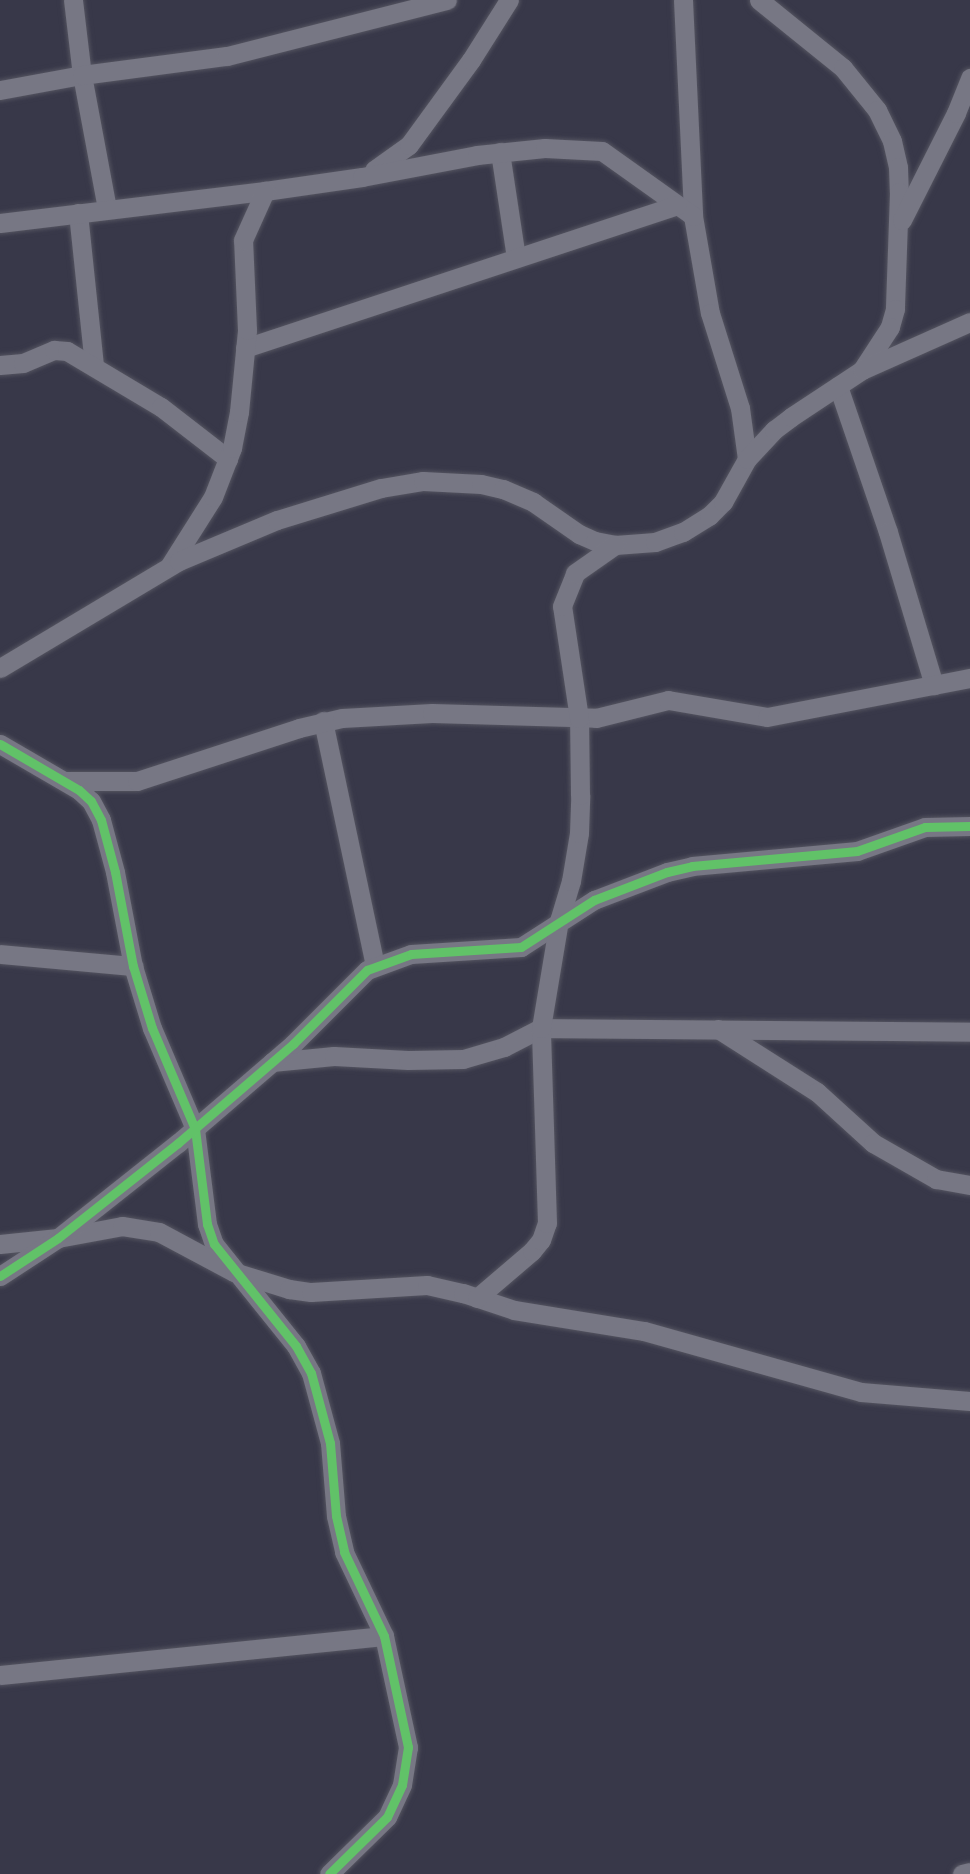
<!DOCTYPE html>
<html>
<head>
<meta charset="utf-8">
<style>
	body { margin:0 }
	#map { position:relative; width:970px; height:1874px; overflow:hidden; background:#383849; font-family:"Public Sans",sans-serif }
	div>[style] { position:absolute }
	.roads { filter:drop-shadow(0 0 2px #545460) drop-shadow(0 0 2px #545460) }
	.minor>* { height:19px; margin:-9.5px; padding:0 9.5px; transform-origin:9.5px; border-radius:9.5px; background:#777784 }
	.cycleway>* { height:9px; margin:-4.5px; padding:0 4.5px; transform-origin:4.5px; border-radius:4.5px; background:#61c268 }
	span { translate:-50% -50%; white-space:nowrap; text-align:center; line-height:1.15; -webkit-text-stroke:5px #32324f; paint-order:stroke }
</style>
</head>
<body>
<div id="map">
	<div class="roads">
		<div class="minor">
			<div style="left:73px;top:0;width:76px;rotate:83.2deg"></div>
			<div style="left:82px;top:75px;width:136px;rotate:79.4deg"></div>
			<div style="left:683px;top:0;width:216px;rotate:87.3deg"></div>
			<div style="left:693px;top:216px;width:98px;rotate:80.1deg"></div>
			<div style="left:710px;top:313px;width:100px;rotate:72.5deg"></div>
			<div style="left:740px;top:408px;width:51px;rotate:82.2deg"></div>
			<div style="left:759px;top:0;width:108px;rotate:39deg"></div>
			<div style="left:843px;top:68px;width:54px;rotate:51deg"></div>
			<div style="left:877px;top:110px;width:34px;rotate:64deg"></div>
			<div style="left:892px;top:141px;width:27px;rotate:77deg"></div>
			<div style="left:898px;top:167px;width:25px;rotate:88deg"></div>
			<div style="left:899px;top:192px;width:117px;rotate:92deg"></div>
			<div style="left:895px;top:309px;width:19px;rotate:106deg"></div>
			<div style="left:890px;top:327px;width:51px;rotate:123.1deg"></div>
			<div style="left:0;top:90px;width:83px;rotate:-10.4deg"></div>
			<div style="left:82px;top:75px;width:146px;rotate:-7.5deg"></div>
			<div style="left:227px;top:56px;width:227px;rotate:-14.3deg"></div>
			<div style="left:500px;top:152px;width:107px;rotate:81.4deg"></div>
			<div style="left:374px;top:170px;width:43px;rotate:-35.5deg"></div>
			<div style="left:409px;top:145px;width:105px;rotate:-53.9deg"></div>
			<div style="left:471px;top:60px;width:71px;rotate:-57.7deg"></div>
			<div style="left:78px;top:213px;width:154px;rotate:84deg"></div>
			<div style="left:902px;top:220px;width:120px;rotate:-63.2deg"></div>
			<div style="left:956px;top:113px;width:38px;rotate:-68deg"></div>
			<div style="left:0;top:223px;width:267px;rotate:-6.9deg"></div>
			<div style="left:265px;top:191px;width:98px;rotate:-8.2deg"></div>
			<div style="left:362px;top:177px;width:117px;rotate:-10.8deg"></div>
			<div style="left:477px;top:155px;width:68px;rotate:-5.9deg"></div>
			<div style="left:545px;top:148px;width:57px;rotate:3deg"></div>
			<div style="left:602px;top:151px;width:112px;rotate:35.5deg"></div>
			<div style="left:245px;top:348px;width:455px;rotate:-18.3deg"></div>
			<div style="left:0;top:365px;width:23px;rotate:-5deg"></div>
			<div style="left:23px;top:363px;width:34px;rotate:-23deg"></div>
			<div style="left:54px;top:350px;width:13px;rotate:4deg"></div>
			<div style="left:67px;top:351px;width:109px;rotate:30.8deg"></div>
			<div style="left:161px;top:407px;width:85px;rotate:37.8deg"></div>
			<div style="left:838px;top:386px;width:154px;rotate:71.1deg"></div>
			<div style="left:888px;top:532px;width:160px;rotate:73.3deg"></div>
			<div style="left:170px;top:565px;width:80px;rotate:-57.7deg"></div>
			<div style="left:213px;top:497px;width:53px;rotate:-68.8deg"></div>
			<div style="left:232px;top:448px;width:37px;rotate:-79deg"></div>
			<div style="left:239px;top:412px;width:82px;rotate:-84.4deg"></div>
			<div style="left:247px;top:330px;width:90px;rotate:-92.5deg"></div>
			<div style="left:243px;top:240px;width:54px;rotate:-65.8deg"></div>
			<div style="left:0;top:668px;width:209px;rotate:-30.9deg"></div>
			<div style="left:179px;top:561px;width:106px;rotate:-22.7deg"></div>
			<div style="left:277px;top:520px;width:109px;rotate:-17.1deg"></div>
			<div style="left:381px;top:488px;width:43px;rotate:-9.5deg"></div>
			<div style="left:423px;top:481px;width:58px;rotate:3deg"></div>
			<div style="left:481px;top:484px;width:23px;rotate:13deg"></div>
			<div style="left:503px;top:489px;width:33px;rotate:23deg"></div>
			<div style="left:533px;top:502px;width:56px;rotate:34.8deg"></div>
			<div style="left:579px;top:534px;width:17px;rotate:24deg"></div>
			<div style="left:595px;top:541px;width:20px;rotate:11deg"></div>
			<div style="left:615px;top:545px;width:40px;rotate:-4.3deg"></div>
			<div style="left:655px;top:542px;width:30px;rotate:-20deg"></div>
			<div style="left:683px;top:532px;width:31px;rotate:-32deg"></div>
			<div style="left:709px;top:516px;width:20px;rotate:-45deg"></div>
			<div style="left:723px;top:502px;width:49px;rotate:-60.8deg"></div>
			<div style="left:747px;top:459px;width:40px;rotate:-47deg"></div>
			<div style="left:774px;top:430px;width:21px;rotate:-37deg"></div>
			<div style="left:791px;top:417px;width:85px;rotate:-33.5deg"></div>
			<div style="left:862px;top:370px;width:118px;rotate:-24deg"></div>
			<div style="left:323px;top:721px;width:250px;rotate:78deg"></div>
			<div style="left:0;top:744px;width:91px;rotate:30.2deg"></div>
			<div style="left:79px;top:790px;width:16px;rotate:43deg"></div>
			<div style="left:91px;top:801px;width:21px;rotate:62deg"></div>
			<div style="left:101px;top:820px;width:54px;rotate:74.9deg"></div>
			<div style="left:115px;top:872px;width:96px;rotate:79.2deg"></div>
			<div style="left:133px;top:966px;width:65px;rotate:73deg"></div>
			<div style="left:152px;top:1028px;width:110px;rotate:66.9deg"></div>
			<div style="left:195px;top:1129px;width:96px;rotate:82.8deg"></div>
			<div style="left:207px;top:1224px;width:21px;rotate:71deg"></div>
			<div style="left:214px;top:1244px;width:131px;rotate:51.2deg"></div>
			<div style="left:296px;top:1346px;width:31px;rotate:61deg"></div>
			<div style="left:311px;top:1373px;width:73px;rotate:74.8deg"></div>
			<div style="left:330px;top:1443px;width:73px;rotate:85.3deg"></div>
			<div style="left:336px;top:1516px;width:37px;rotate:77deg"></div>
			<div style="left:344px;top:1552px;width:93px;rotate:64.5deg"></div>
			<div style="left:384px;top:1636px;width:114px;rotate:77.8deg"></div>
			<div style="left:408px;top:1747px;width:38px;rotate:99deg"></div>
			<div style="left:402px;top:1785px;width:35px;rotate:115deg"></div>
			<div style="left:387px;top:1817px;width:81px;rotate:135.5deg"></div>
			<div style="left:66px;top:781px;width:71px"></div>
			<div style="left:137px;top:781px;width:170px;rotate:-18.1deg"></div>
			<div style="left:299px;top:728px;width:44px;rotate:-13.1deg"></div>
			<div style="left:342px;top:718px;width:90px;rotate:-3.2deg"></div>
			<div style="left:432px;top:713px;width:164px;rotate:1.7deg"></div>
			<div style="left:596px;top:718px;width:74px;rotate:-14deg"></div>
			<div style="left:668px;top:700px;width:100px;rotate:9.7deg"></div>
			<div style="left:767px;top:717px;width:207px;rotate:-10.9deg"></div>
			<div style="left:0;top:954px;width:134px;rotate:5.2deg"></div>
			<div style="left:718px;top:1029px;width:117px;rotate:32.5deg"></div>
			<div style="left:817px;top:1092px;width:76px;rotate:42.3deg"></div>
			<div style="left:873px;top:1143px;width:73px;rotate:29.7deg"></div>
			<div style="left:936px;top:1179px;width:35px;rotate:10deg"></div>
			<div style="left:272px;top:1062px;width:62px;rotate:-5.5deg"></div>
			<div style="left:334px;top:1056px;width:74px;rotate:3.1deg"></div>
			<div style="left:408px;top:1060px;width:55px;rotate:-1deg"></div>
			<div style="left:463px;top:1059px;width:43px;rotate:-16.3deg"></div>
			<div style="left:504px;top:1047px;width:42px;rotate:-27.2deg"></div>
			<div style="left:541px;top:1028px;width:429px;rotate:0.5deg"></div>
			<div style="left:0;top:1244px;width:58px;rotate:-5.9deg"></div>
			<div style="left:58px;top:1238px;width:65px;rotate:-10.6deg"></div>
			<div style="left:122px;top:1226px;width:37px;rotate:9deg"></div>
			<div style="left:159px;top:1232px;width:85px;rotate:28.1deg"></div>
			<div style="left:234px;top:1272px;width:58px;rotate:17.2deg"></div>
			<div style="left:289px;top:1289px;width:22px;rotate:8deg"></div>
			<div style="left:311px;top:1292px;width:116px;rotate:-3.5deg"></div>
			<div style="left:427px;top:1285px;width:37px;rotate:13deg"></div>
			<div style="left:463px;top:1293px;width:54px;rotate:18.4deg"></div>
			<div style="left:514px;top:1310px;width:132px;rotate:9.2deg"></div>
			<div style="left:644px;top:1331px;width:225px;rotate:15.7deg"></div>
			<div style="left:861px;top:1392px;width:109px;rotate:4.7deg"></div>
			<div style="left:0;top:1276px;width:69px;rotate:-33.2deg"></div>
			<div style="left:58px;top:1238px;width:153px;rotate:-38.4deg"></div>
			<div style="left:178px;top:1143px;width:152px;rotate:-40.7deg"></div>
			<div style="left:293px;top:1044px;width:105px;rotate:-45deg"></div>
			<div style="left:367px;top:970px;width:47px;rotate:-20deg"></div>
			<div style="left:411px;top:954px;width:110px;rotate:-3.6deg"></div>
			<div style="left:521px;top:947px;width:87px;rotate:-32.8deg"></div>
			<div style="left:594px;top:900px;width:78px;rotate:-21deg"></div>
			<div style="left:667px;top:872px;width:26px;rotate:-13deg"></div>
			<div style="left:692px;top:866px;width:166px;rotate:-5.2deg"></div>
			<div style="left:857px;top:851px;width:72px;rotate:-19.4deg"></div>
			<div style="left:925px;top:827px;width:45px;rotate:-1.3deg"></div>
			<div style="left:477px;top:1298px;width:72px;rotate:-40.5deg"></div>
			<div style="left:532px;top:1251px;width:14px;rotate:-51deg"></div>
			<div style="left:541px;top:1240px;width:18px;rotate:-71deg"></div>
			<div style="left:547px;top:1223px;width:195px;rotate:-91.8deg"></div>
			<div style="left:541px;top:1028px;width:109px;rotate:-80.5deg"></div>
			<div style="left:559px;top:921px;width:42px;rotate:-73.3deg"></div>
			<div style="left:571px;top:881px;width:49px;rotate:-80.5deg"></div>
			<div style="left:579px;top:833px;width:38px;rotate:-88deg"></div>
			<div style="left:580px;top:795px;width:77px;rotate:-90.7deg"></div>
			<div style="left:579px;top:718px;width:113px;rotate:-98.6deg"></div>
			<div style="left:562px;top:606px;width:35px;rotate:-68deg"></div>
			<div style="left:575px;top:573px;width:49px;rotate:-35deg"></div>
			<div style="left:0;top:1675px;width:386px;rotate:-5.8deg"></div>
			<div style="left:962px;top:1874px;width:8px;rotate:-14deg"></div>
		</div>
	</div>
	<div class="cycleway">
		<div style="left:0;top:744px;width:91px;rotate:30.2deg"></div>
		<div style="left:79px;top:790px;width:16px;rotate:43deg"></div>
		<div style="left:91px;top:801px;width:21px;rotate:62deg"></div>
		<div style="left:101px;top:820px;width:54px;rotate:74.9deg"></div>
		<div style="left:115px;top:872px;width:96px;rotate:79.2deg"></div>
		<div style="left:133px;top:966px;width:65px;rotate:73deg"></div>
		<div style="left:152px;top:1028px;width:110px;rotate:66.9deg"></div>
		<div style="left:195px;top:1129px;width:96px;rotate:82.8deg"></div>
		<div style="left:207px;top:1224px;width:21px;rotate:71deg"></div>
		<div style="left:214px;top:1244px;width:131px;rotate:51.2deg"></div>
		<div style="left:296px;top:1346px;width:31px;rotate:61deg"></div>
		<div style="left:311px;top:1373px;width:73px;rotate:74.8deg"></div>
		<div style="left:330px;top:1443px;width:73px;rotate:85.3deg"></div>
		<div style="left:336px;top:1516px;width:37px;rotate:77deg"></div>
		<div style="left:344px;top:1552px;width:93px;rotate:64.5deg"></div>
		<div style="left:384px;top:1636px;width:114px;rotate:77.8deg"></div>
		<div style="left:408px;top:1747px;width:38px;rotate:99deg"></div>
		<div style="left:402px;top:1785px;width:35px;rotate:115deg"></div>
		<div style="left:387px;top:1817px;width:81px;rotate:135.5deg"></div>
		<div style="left:0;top:1276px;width:69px;rotate:-33.2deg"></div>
		<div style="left:58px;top:1238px;width:153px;rotate:-38.4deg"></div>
		<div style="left:178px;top:1143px;width:152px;rotate:-40.7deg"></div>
		<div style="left:293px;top:1044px;width:105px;rotate:-45deg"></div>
		<div style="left:367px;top:970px;width:47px;rotate:-20deg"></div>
		<div style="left:411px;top:954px;width:110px;rotate:-3.6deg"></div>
		<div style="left:521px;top:947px;width:87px;rotate:-32.8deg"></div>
		<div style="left:594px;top:900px;width:78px;rotate:-21deg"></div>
		<div style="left:667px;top:872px;width:26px;rotate:-13deg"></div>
		<div style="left:692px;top:866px;width:166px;rotate:-5.2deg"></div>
		<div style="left:857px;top:851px;width:72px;rotate:-19.4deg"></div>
		<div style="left:925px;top:827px;width:45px;rotate:-1.3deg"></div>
	</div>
</div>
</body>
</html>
